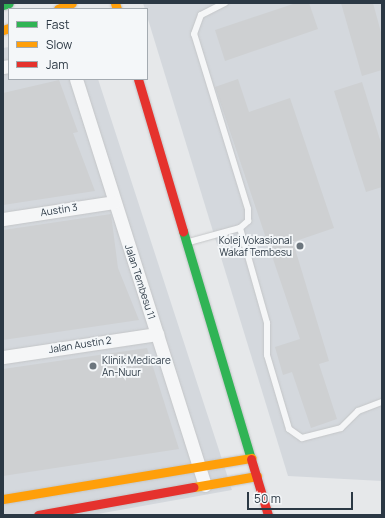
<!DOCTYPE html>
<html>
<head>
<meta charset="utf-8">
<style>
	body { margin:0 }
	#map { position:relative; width:385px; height:518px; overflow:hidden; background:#e6e8ea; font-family:Manrope,sans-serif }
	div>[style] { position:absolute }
	.built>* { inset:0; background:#d4d8dd }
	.building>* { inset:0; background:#ced0d2 }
	.roads { filter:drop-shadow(0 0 1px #c4c6c8) drop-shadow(0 0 1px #c4c6c8) }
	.lane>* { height:6px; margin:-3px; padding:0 3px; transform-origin:3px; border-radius:3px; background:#f5f6f7 }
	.street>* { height:13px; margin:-6.5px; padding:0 6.5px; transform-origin:6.5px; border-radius:6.5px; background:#f5f6f7 }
	.fast>* { height:9px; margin:-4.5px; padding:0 4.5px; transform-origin:4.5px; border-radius:4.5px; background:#30b455 }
	.slow>* { height:9px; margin:-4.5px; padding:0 4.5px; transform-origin:4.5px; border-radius:4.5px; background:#ff9f0a }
	.jam>* { height:9px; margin:-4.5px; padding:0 4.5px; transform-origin:4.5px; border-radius:4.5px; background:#e5322d }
	.dots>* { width:11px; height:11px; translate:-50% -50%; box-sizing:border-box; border:2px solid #f4f7f9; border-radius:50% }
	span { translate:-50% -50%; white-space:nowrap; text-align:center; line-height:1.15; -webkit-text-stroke:3.5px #f4f7f9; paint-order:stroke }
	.street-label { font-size:10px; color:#2b3844 }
	.poi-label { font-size:10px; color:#2b3844 }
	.right { translate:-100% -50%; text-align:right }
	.left { translate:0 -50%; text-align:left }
	.frame { position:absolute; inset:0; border:4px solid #2b3844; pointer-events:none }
	.legend { position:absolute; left:8px; top:8px; width:140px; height:72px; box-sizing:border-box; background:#f4f7f9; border:1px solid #a4abb1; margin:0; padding:5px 7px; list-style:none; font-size:12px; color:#2b3844 }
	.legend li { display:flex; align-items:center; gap:8px; height:20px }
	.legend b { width:20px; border:1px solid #a4abb1 }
	.scale { position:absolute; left:247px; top:492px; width:106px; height:18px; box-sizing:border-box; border:2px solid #2b3844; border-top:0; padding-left:5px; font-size:12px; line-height:14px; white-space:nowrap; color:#2b3844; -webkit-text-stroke:3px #f4f7f9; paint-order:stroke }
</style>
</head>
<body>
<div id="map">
	<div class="built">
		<div style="clip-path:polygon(143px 3px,382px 3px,382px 481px,288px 476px)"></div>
		<div style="clip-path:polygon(9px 47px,9px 79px,98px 79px,232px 490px,92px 515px,3px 515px,3px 48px)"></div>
	</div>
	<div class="building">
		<div style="clip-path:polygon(296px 3px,309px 3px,318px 29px,225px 61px,215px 30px)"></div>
		<div style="clip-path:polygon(341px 3px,373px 3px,382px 36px,382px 70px,362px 76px)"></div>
		<div style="clip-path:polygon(238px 79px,249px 112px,290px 98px,334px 228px,293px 242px,329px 361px,319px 364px,337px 419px,311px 428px,292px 372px,283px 375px,275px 347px,300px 339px,215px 87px)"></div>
		<div style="clip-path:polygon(59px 80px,78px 132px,73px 133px,95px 191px,3px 205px,3px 93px)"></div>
		<div style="clip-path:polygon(362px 82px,382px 146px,382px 187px,366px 192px,334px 91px)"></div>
		<div style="clip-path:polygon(111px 214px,118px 268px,139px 320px,3px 340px,3px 230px)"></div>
		<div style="clip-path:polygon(147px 348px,179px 449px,3px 476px,3px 369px)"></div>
	</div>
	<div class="roads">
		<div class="lane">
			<div style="left:240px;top:228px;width:99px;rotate:74.1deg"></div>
			<div style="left:267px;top:323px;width:32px;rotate:90deg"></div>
			<div style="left:267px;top:355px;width:77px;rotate:73.4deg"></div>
			<div style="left:289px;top:429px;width:16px;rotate:35deg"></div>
			<div style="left:302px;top:438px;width:40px;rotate:-14.4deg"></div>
			<div style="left:341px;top:428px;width:24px;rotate:-45deg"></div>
			<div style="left:358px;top:411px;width:26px;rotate:-21deg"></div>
			<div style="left:189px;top:242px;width:53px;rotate:-15.4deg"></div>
			<div style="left:240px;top:228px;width:11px;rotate:-41deg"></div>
			<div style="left:248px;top:221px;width:12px;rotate:-90deg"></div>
			<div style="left:248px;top:209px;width:183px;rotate:-107.1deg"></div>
			<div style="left:194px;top:34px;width:20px;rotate:-70deg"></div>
			<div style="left:201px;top:15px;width:27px;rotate:-27deg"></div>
		</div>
		<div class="street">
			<div style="left:3px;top:67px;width:6px;rotate:-9deg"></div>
			<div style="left:76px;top:79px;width:426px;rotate:72.4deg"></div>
			<div style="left:3px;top:219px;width:112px;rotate:-8.7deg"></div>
			<div style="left:3px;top:357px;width:156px;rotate:-8.5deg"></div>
		</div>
		<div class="fast">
			<div style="left:3px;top:5px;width:6px;rotate:-18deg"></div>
			<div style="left:183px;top:231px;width:238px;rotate:73.4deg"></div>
		</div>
		<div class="slow">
			<div style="left:115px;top:3px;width:6px;rotate:72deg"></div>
			<div style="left:58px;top:9px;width:15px;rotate:-23deg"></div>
			<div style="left:3px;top:30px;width:6px;rotate:-18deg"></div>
			<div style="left:194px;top:487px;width:64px;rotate:-9.9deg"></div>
			<div style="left:3px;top:499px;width:252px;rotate:-9.4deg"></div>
		</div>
		<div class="jam">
			<div style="left:138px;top:79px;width:159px;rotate:73.5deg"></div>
			<div style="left:251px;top:459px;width:59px;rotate:73.1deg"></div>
			<div style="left:38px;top:515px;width:158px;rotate:-10.2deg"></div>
		</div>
	</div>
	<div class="dots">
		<div style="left:300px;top:246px;background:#6c767e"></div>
		<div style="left:93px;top:366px;background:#6c767e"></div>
	</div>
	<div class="street-label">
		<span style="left:59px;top:210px;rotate:-9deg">Austin 3</span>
		<span style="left:140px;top:282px;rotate:72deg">Jalan Tembesu 11</span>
		<span style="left:80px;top:345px;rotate:-9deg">Jalan Austin 2</span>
	</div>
	<div class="poi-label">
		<span class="right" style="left:292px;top:246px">Kolej Vokasional<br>Wakaf Tembesu</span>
		<span class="left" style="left:102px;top:366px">Klinik Medicare<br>An-Nuur</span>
	</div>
	<div class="frame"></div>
	<ul class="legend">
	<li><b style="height:5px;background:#30b455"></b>Fast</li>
	<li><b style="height:5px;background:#ff9f0a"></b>Slow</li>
	<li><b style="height:5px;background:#e5322d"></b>Jam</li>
	</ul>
	<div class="scale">50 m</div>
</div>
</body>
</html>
